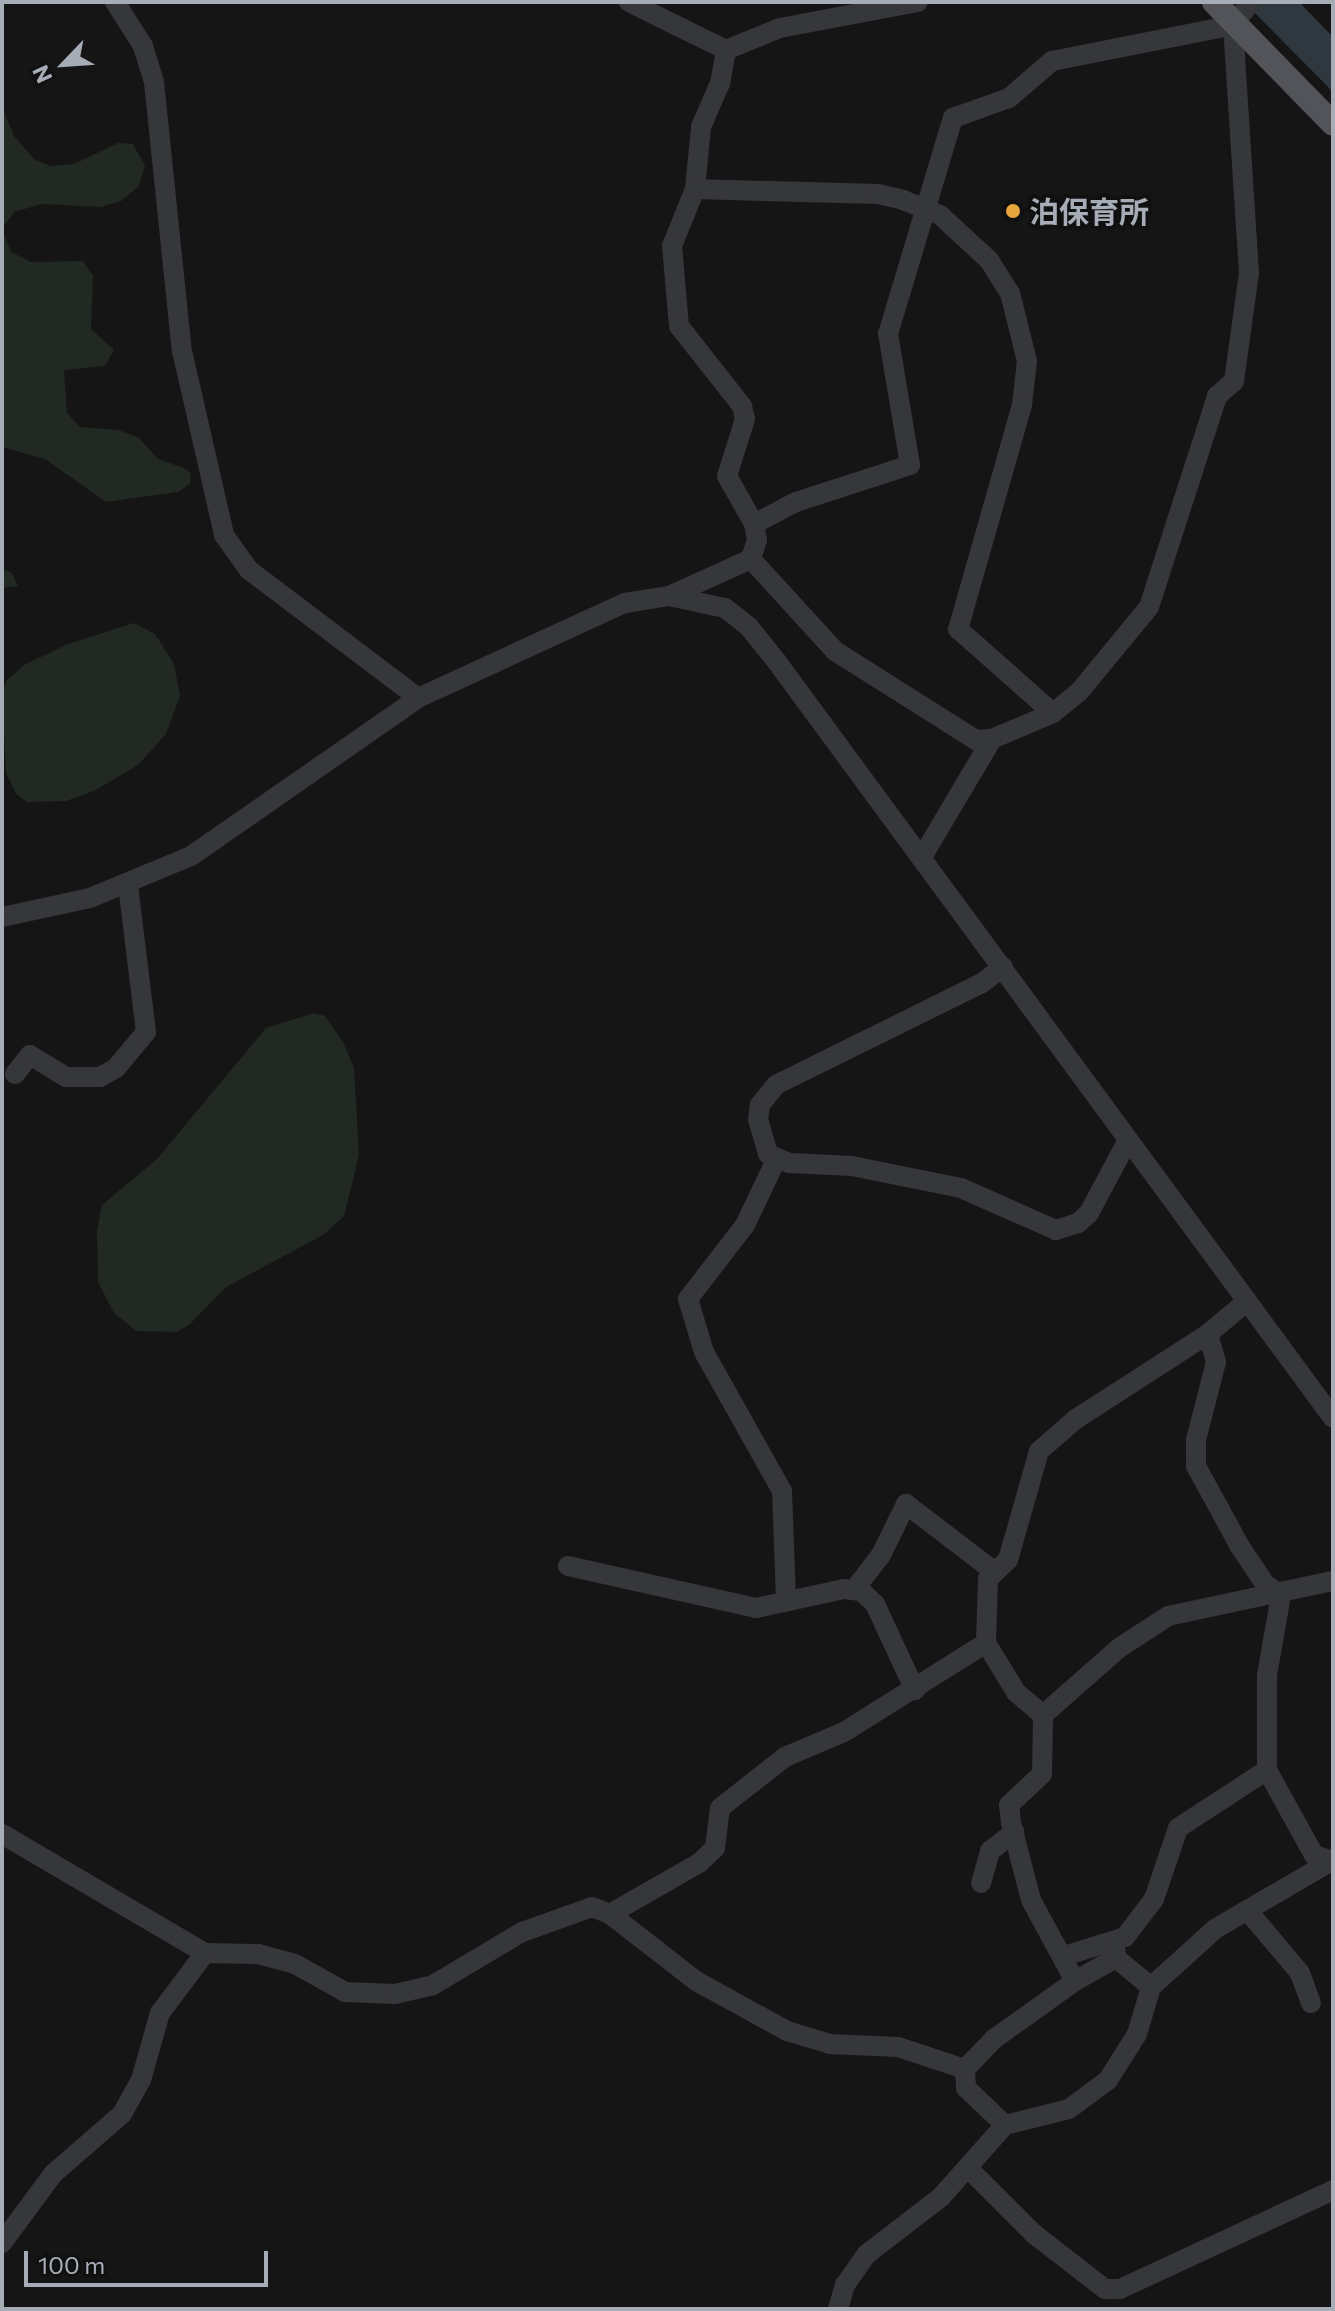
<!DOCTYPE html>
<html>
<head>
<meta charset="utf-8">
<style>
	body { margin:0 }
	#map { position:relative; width:1335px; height:2311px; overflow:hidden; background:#151516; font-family:Commissioner,"Noto Sans JP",sans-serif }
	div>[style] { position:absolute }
	.green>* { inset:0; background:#212922 }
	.water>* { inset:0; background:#2f383e }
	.minor>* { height:20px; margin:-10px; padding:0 10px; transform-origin:10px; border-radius:10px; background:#36373b }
	.major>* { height:24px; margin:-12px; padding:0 12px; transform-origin:12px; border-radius:12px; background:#52545a }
	.dots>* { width:22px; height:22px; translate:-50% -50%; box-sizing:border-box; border:4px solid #101011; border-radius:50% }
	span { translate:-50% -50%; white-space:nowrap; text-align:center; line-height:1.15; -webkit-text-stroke:7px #101011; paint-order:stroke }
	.poi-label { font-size:30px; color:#a7adb6; font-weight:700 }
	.left { translate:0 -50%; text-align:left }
	.frame { position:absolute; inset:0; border:4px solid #a7adb6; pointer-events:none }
	.north { position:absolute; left:24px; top:24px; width:80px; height:80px; -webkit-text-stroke:6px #101011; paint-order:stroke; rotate:245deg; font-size:22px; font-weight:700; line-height:32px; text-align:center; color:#a7adb6 }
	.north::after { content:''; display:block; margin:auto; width:28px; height:36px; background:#a7adb6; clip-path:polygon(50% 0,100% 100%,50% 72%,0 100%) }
	.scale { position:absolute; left:24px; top:2251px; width:244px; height:36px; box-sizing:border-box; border:4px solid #a7adb6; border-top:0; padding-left:10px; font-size:24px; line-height:28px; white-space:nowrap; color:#a7adb6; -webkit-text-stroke:6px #101011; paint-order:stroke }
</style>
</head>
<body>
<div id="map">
	<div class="green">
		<div style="clip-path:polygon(2px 106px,14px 136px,34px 159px,50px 166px,74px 164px,118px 143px,133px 144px,145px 166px,138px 187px,121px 201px,101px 207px,42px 204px,14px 212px,2px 229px,11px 252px,31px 262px,83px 261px,93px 276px,91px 329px,114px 350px,105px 366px,64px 370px,67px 413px,80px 427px,119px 430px,139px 438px,158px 459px,184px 468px,191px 473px,190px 484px,178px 492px,106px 502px,45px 459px,2px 447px)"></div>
		<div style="clip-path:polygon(2px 569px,12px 573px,18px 586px,2px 588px)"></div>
		<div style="clip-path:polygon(134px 623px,155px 634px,174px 664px,180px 696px,166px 734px,138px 765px,94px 791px,66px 801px,27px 802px,16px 794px,6px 773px,2px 693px,7px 680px,24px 665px,68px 644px)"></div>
		<div style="clip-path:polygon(314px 1013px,325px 1016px,343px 1042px,354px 1068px,359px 1155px,344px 1216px,323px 1235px,226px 1287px,189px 1325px,177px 1332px,136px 1331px,114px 1313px,98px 1282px,97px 1230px,102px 1205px,157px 1159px,266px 1028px)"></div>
	</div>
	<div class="water">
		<div style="clip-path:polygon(1244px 2px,1299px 2px,1333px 37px,1333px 92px)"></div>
	</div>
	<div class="minor">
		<div style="left:115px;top:2px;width:52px;rotate:57.5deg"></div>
		<div style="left:143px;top:46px;width:38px;rotate:73deg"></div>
		<div style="left:154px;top:82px;width:270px;rotate:84.1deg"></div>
		<div style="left:182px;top:351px;width:189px;rotate:77.1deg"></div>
		<div style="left:224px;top:535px;width:43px;rotate:54.5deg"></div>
		<div style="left:249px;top:570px;width:212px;rotate:37.1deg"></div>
		<div style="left:629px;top:2px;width:108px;rotate:26.3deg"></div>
		<div style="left:726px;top:50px;width:58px;rotate:-22.2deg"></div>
		<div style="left:780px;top:28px;width:140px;rotate:-10.7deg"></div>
		<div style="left:726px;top:50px;width:34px;rotate:100deg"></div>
		<div style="left:720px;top:83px;width:48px;rotate:113.4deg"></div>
		<div style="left:701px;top:127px;width:62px;rotate:95.5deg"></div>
		<div style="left:695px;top:189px;width:61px;rotate:112deg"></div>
		<div style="left:672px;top:246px;width:80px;rotate:85deg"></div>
		<div style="left:679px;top:326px;width:102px;rotate:51.8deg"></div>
		<div style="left:742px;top:406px;width:13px;rotate:77deg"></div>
		<div style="left:745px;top:419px;width:60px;rotate:107.5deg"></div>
		<div style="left:727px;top:476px;width:55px;rotate:60.6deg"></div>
		<div style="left:754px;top:524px;width:16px;rotate:79deg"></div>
		<div style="left:757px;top:540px;width:20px;rotate:108deg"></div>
		<div style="left:695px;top:189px;width:183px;rotate:1.6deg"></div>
		<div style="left:878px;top:194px;width:26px;rotate:13deg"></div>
		<div style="left:903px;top:200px;width:40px;rotate:22deg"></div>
		<div style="left:940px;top:215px;width:67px;rotate:42.6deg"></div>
		<div style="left:989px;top:260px;width:39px;rotate:58deg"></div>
		<div style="left:1010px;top:293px;width:70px;rotate:76deg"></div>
		<div style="left:1027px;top:361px;width:44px;rotate:96.5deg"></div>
		<div style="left:1022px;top:405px;width:233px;rotate:105.9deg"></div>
		<div style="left:958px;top:629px;width:127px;rotate:41.5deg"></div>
		<div style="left:754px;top:524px;width:47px;rotate:-27.6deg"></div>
		<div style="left:796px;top:502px;width:120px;rotate:-18deg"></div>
		<div style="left:910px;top:465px;width:133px;rotate:-99.5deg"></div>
		<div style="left:888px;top:334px;width:226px;rotate:-73.3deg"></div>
		<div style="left:953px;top:118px;width:59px;rotate:-19.7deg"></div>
		<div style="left:1009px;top:98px;width:57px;rotate:-40.7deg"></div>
		<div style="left:1052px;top:61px;width:185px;rotate:-11.2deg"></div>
		<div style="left:751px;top:559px;width:125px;rotate:47.6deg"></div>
		<div style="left:835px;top:651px;width:167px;rotate:32.3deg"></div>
		<div style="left:976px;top:740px;width:16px;rotate:-4deg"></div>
		<div style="left:992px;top:739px;width:66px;rotate:-23.1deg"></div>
		<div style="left:1053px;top:713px;width:33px;rotate:-39deg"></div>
		<div style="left:1079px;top:692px;width:110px;rotate:-50.5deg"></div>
		<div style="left:1149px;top:607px;width:222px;rotate:-72.1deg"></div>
		<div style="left:1217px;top:396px;width:23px;rotate:-41deg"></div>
		<div style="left:1234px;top:381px;width:109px;rotate:-82.1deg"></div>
		<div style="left:1249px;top:273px;width:249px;rotate:-93.7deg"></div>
		<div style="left:1233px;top:25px;width:29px;rotate:-52deg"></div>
		<div style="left:669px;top:596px;width:90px;rotate:-24.3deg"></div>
		<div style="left:922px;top:857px;width:137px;rotate:-59.3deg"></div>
		<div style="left:2px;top:917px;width:90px;rotate:-12.2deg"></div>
		<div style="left:90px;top:898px;width:109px;rotate:-22.6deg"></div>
		<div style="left:191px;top:856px;width:277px;rotate:-34.8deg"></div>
		<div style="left:418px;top:698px;width:228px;rotate:-24.7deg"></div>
		<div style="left:625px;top:603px;width:45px;rotate:-9deg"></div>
		<div style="left:669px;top:596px;width:57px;rotate:12.1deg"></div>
		<div style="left:725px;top:608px;width:31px;rotate:38deg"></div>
		<div style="left:749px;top:627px;width:45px;rotate:51.3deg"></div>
		<div style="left:777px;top:662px;width:938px;rotate:53.67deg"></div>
		<div style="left:1003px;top:967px;width:26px;rotate:143deg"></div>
		<div style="left:982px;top:983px;width:230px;rotate:153.7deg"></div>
		<div style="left:776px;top:1085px;width:26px;rotate:129deg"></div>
		<div style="left:760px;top:1105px;width:14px;rotate:98deg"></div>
		<div style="left:758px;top:1119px;width:36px;rotate:74deg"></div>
		<div style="left:768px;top:1154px;width:23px;rotate:23deg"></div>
		<div style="left:789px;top:1163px;width:63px;rotate:2.7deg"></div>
		<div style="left:852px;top:1166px;width:111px;rotate:11.4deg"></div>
		<div style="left:961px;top:1188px;width:104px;rotate:23.9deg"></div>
		<div style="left:1056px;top:1230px;width:23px;rotate:-18deg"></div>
		<div style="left:1078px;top:1223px;width:15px;rotate:-42deg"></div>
		<div style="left:1089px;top:1213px;width:83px;rotate:-61.9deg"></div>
		<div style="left:15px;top:1074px;width:24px;rotate:-52deg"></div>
		<div style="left:30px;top:1055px;width:42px;rotate:31.4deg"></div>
		<div style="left:66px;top:1077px;width:34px"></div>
		<div style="left:100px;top:1077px;width:18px;rotate:-29deg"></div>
		<div style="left:116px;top:1068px;width:47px;rotate:-50.2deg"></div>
		<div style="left:146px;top:1032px;width:148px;rotate:-97deg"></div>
		<div style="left:776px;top:1160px;width:72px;rotate:115.5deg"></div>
		<div style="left:745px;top:1225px;width:93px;rotate:127.6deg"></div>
		<div style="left:688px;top:1299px;width:55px;rotate:73.2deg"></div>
		<div style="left:704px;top:1352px;width:159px;rotate:60.7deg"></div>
		<div style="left:782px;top:1491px;width:111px;rotate:87.9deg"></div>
		<div style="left:1208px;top:1334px;width:29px;rotate:74deg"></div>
		<div style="left:1216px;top:1362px;width:81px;rotate:104.4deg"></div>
		<div style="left:1196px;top:1440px;width:26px;rotate:90deg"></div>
		<div style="left:1196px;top:1466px;width:90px;rotate:61.4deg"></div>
		<div style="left:1239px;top:1545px;width:47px;rotate:56.3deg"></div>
		<div style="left:1265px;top:1584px;width:19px;rotate:35deg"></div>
		<div style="left:568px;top:1566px;width:193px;rotate:12.6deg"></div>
		<div style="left:756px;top:1608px;width:90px;rotate:-12.2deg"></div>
		<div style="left:844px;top:1589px;width:17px;rotate:7deg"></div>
		<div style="left:861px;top:1591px;width:19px;rotate:43deg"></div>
		<div style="left:875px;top:1604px;width:95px;rotate:65.1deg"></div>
		<div style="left:854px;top:1590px;width:44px;rotate:-52.4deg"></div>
		<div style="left:881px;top:1555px;width:57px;rotate:-63.9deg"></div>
		<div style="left:906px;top:1504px;width:112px;rotate:37.4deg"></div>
		<div style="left:1281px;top:1595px;width:81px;rotate:99.9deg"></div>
		<div style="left:1267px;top:1675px;width:95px;rotate:90deg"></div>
		<div style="left:1267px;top:1770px;width:97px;rotate:61.1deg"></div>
		<div style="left:1314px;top:1855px;width:17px;rotate:17deg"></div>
		<div style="left:1043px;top:1715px;width:35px;rotate:-140deg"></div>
		<div style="left:1016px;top:1692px;width:57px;rotate:-121.5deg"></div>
		<div style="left:986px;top:1643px;width:64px;rotate:-88.2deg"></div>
		<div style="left:988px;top:1579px;width:28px;rotate:-44deg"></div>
		<div style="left:1008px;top:1560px;width:113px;rotate:-74.1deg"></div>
		<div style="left:1039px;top:1451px;width:49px;rotate:-40.9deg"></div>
		<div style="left:1076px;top:1419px;width:157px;rotate:-32.8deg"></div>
		<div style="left:1208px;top:1334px;width:51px;rotate:-40.2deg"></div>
		<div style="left:2px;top:1834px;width:235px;rotate:30.4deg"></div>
		<div style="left:205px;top:1953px;width:53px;rotate:1.1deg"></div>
		<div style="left:258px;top:1954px;width:38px;rotate:15deg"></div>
		<div style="left:295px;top:1964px;width:57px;rotate:29.2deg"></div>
		<div style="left:345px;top:1992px;width:50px;rotate:2.3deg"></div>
		<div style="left:395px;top:1994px;width:39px;rotate:-13deg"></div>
		<div style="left:433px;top:1985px;width:104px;rotate:-30.8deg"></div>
		<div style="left:522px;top:1932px;width:74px;rotate:-19.7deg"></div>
		<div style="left:592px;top:1907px;width:19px;rotate:21deg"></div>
		<div style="left:610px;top:1914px;width:109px;rotate:37.9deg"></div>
		<div style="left:696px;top:1981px;width:104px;rotate:28.8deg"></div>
		<div style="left:787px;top:2031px;width:45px;rotate:16.8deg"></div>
		<div style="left:830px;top:2044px;width:68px;rotate:2.5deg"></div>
		<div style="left:898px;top:2047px;width:71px;rotate:18.2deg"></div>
		<div style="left:981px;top:1883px;width:33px;rotate:-74deg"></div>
		<div style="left:990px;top:1851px;width:31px;rotate:-38deg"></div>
		<div style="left:1247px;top:1910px;width:82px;rotate:49.9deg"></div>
		<div style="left:1300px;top:1973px;width:32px;rotate:70deg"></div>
		<div style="left:610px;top:1914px;width:103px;rotate:-29.8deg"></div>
		<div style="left:699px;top:1863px;width:22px;rotate:-43deg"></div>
		<div style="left:715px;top:1848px;width:40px;rotate:-82.9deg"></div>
		<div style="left:720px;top:1808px;width:83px;rotate:-38.1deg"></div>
		<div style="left:785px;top:1757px;width:64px;rotate:-23deg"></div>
		<div style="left:844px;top:1732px;width:168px;rotate:-32.1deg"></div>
		<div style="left:1064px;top:1956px;width:64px;rotate:-17.3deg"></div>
		<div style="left:1125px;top:1937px;width:48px;rotate:-52.7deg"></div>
		<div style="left:1154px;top:1899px;width:75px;rotate:-71.3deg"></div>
		<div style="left:1178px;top:1828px;width:106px;rotate:-33.1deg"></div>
		<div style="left:1116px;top:1958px;width:45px;rotate:39.6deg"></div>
		<div style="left:1075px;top:1981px;width:47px;rotate:-29.3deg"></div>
		<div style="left:1116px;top:1958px;width:14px;rotate:-94deg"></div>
		<div style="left:1005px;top:2125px;width:54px;rotate:-136.5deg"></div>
		<div style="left:966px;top:2088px;width:19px;rotate:-93deg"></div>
		<div style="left:965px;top:2069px;width:42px;rotate:-46deg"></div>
		<div style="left:994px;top:2039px;width:100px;rotate:-35.6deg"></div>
		<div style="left:1075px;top:1981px;width:92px;rotate:-118.5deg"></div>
		<div style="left:1031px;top:1900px;width:80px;rotate:-104.6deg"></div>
		<div style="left:1011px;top:1823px;width:18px;rotate:-96deg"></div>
		<div style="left:1009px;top:1805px;width:45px;rotate:-43.2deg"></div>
		<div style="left:1042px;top:1774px;width:59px;rotate:-89deg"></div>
		<div style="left:1043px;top:1715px;width:101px;rotate:-41.4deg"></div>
		<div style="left:1119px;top:1648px;width:59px;rotate:-33.1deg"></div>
		<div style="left:1168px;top:1616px;width:169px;rotate:-12deg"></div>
		<div style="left:969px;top:2169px;width:92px;rotate:45deg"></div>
		<div style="left:1034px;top:2234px;width:90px;rotate:37.8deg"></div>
		<div style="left:1105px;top:2289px;width:15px"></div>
		<div style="left:1120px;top:2289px;width:235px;rotate:-24.9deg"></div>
		<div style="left:2px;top:2243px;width:86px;rotate:-53.5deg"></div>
		<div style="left:53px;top:2174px;width:91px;rotate:-41deg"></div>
		<div style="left:122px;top:2114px;width:39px;rotate:-61deg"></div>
		<div style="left:141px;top:2080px;width:70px;rotate:-74.2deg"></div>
		<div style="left:160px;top:2013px;width:75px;rotate:-53.1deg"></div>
		<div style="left:838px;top:2309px;width:25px;rotate:-74deg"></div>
		<div style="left:845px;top:2285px;width:38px;rotate:-55deg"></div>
		<div style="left:867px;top:2254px;width:93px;rotate:-37.6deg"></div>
		<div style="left:941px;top:2197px;width:96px;rotate:-48.4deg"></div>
		<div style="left:1005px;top:2125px;width:66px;rotate:-14deg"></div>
		<div style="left:1069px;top:2109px;width:49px;rotate:-36.6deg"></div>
		<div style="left:1108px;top:2080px;width:54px;rotate:-57.8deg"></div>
		<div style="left:1137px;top:2034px;width:49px;rotate:-73.4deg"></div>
		<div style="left:1151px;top:1987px;width:86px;rotate:-42.2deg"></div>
		<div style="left:1215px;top:1929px;width:137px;rotate:-30.3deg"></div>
	</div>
	<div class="major">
		<div style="left:1214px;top:2px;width:170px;rotate:45.7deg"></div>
	</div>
	<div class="dots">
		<div style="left:1013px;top:211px;background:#e6a53d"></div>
	</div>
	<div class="poi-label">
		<span class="left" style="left:1029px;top:211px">泊保育所</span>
	</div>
	<div class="frame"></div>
	<div class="north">N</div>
	<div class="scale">100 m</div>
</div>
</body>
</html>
